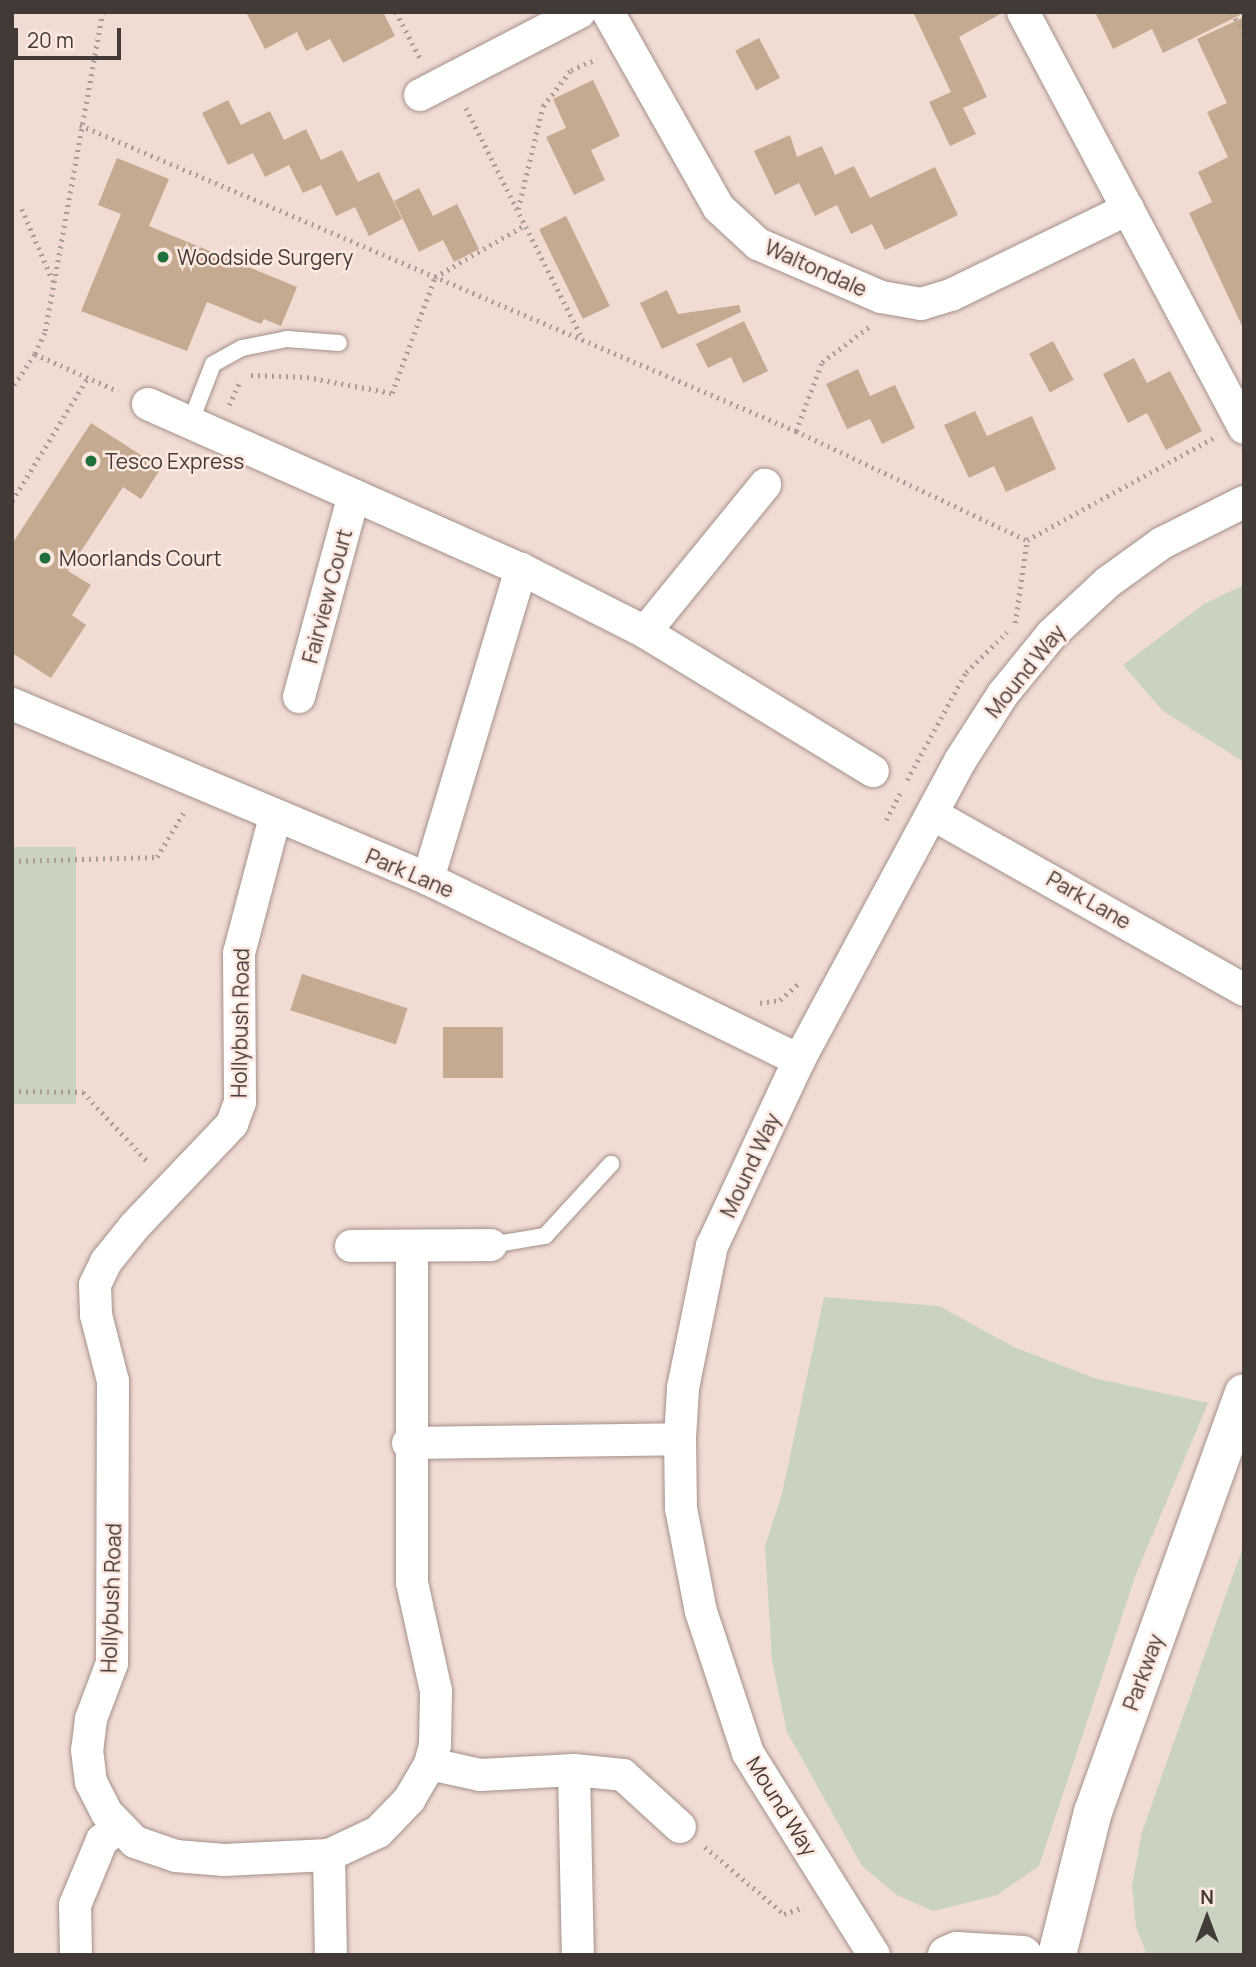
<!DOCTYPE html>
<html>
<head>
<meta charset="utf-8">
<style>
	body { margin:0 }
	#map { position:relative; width:1256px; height:1967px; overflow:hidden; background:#f1dcd4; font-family:Manrope,sans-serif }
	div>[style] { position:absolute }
	.green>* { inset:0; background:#c9d3bf; transform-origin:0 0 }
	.building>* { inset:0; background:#c4aa91; transform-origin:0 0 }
	.path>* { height:4.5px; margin-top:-2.25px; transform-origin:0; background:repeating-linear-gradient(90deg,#ac9c96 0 2px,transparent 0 7px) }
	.roads { filter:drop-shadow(0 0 2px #a49189) drop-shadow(0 0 2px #a49189) }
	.service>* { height:16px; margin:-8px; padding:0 8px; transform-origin:8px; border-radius:8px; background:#fff }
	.minor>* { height:32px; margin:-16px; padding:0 16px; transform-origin:16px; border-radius:16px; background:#fff }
	.secondary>* { height:38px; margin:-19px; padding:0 19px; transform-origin:19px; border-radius:19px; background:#fff }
	.dots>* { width:19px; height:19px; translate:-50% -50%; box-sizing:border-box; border:4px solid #fee9e1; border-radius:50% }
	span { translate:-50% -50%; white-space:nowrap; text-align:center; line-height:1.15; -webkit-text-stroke:5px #fee9e1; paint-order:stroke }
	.poi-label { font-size:21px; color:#423a37 }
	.left { translate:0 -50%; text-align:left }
	.street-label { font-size:21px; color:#423a37 }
	.frame { position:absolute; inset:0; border:14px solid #423a37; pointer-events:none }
	.north { position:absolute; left:1172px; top:1883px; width:70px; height:70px; -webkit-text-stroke:5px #fee9e1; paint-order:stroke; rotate:0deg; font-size:19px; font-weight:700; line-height:28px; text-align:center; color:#423a37 }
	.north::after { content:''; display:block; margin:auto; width:24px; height:32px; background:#423a37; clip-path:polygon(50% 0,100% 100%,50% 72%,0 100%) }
	.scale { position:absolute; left:14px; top:28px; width:107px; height:32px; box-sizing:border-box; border:4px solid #423a37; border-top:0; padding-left:9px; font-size:21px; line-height:24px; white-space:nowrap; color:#423a37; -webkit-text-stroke:5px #fee9e1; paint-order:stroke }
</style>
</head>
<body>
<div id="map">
	<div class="green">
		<div style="clip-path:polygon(1244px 585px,1244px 762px,1163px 711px,1123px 665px,1204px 604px)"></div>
		<div style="left:76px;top:847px;width:257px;height:64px;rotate:90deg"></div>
		<div style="clip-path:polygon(824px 1297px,939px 1306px,1014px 1347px,1094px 1378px,1208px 1403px,1136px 1574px,1039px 1866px,997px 1895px,933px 1911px,897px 1895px,862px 1866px,787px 1732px,772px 1661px,765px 1546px,782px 1494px)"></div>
		<div style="clip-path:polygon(1244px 1544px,1244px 1955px,1147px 1955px,1136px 1927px,1132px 1886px,1142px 1832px)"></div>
	</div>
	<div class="building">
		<div style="clip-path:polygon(246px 12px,383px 12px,395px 36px,343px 63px,330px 39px,306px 51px,297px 32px,265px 49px)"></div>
		<div style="clip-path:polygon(913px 12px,1004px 12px,959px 37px,987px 97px,963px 108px,976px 134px,950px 146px,929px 102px,951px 92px)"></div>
		<div style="clip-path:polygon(1095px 12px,1244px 12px,1244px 13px,1163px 53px,1152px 29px,1113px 49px)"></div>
		<div style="clip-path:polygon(1244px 17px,1244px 330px,1189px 213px,1212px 202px,1198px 172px,1228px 157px,1207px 112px,1227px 103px,1197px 39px)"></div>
		<div style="left:759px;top:38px;width:45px;height:27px;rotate:62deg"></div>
		<div style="clip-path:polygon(593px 80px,620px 136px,591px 150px,605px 180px,574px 195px,546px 137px,566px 128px,553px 99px)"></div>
		<div style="clip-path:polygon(228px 100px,241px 125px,270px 111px,284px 140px,306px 129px,321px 160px,342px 150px,358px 182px,379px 172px,402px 219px,369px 236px,355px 207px,336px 216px,321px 185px,303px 193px,289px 165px,265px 177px,253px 153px,228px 165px,202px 113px)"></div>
		<div style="clip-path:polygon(790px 135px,797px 157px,822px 146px,835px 175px,854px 166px,870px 198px,935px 167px,958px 215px,885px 250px,872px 224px,851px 234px,837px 205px,815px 216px,799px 183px,775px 195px,754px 151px)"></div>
		<div style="clip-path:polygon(117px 158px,169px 179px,149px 226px,297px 287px,281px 326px,264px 319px,261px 324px,207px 302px,187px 351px,81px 311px,121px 214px,98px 205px)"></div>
		<div style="clip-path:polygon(419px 188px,433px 216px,457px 204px,479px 249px,454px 262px,443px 240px,419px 252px,394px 201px)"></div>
		<div style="left:566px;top:216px;width:100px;height:30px;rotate:64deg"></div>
		<div style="clip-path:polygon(667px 290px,678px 314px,739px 305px,741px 312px,662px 349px,640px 303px)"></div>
		<div style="clip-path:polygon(744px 321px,768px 371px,743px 383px,731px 357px,708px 368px,696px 344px)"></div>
		<div style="left:1053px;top:341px;width:44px;height:27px;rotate:62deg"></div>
		<div style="clip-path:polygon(1134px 358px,1147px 383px,1170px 371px,1202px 431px,1166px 450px,1147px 413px,1128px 423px,1103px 374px)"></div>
		<div style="clip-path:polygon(858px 369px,870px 396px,895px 385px,915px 428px,882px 444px,870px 419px,847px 429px,826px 384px)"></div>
		<div style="clip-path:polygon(975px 411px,987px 436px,1032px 416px,1056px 469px,1006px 492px,994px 466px,969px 478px,944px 425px)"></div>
		<div style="clip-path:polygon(91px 423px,161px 468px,141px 499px,123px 487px,68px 571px,91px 585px,72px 615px,86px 625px,51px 678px,12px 653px,12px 544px)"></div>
		<div style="left:302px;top:974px;width:111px;height:38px;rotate:18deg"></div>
		<div style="left:503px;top:1027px;width:51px;height:60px;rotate:90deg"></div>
	</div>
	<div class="path">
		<div style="left:103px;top:12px;width:326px;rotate:100.2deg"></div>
		<div style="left:45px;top:333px;width:23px;rotate:115deg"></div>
		<div style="left:35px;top:354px;width:91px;rotate:24deg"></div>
		<div style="left:396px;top:12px;width:52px;rotate:62.4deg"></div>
		<div style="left:1232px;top:12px;width:25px;rotate:61deg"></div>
		<div style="left:466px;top:108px;width:260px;rotate:63.2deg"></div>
		<div style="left:80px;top:125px;width:779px;rotate:23.14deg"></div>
		<div style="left:796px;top:431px;width:255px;rotate:25.3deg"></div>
		<div style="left:22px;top:209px;width:78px;rotate:66.7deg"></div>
		<div style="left:518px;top:209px;width:106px;rotate:-76.4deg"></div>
		<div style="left:543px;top:106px;width:46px;rotate:-52.1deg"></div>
		<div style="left:571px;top:70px;width:28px;rotate:-23deg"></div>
		<div style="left:251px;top:375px;width:56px;rotate:2deg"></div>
		<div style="left:307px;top:377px;width:86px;rotate:10.7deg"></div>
		<div style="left:392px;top:393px;width:124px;rotate:-69.7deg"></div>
		<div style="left:435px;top:277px;width:104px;rotate:-30deg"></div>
		<div style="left:14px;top:385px;width:37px;rotate:-56deg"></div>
		<div style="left:229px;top:405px;width:26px;rotate:-65deg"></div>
		<div style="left:796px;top:431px;width:74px;rotate:-69.4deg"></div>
		<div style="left:822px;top:362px;width:59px;rotate:-36.7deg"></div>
		<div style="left:12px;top:501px;width:145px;rotate:-58.5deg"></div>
		<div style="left:1015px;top:623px;width:84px;rotate:-81.8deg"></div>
		<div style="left:1027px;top:540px;width:212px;rotate:-28.7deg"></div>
		<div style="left:907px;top:780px;width:123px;rotate:-61.4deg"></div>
		<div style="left:966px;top:672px;width:57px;rotate:-44.3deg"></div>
		<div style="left:886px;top:820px;width:30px;rotate:-62deg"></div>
		<div style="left:12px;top:861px;width:145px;rotate:-1.6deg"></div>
		<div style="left:157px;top:857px;width:52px;rotate:-59deg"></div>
		<div style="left:760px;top:1003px;width:20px;rotate:-9deg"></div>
		<div style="left:780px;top:1000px;width:27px;rotate:-42deg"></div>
		<div style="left:12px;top:1091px;width:71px;rotate:0.8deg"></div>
		<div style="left:83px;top:1092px;width:97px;rotate:47.1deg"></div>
		<div style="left:705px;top:1847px;width:104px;rotate:40.3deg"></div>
		<div style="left:784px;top:1914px;width:21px;rotate:-19deg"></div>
	</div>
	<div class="roads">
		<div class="service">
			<div style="left:190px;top:423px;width:63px;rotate:-68.7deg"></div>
			<div style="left:213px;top:364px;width:33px;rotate:-29deg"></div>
			<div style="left:242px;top:348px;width:46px;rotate:-11.3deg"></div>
			<div style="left:287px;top:339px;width:52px;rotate:4.4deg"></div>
			<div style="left:491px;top:1245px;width:55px;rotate:-9.5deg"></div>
			<div style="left:545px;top:1236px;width:98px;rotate:-47.5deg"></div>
		</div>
		<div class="minor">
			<div style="left:608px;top:12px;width:225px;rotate:60.5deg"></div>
			<div style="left:719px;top:208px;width:53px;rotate:42.7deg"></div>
			<div style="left:758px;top:244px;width:134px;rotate:23.3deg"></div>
			<div style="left:881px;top:297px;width:41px;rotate:9.9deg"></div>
			<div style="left:921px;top:304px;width:31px;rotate:-17deg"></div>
			<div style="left:951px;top:295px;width:197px;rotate:-25.9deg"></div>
			<div style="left:1023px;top:12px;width:471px;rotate:62deg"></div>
			<div style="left:420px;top:95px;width:180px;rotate:-27.4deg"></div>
			<div style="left:148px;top:404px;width:408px;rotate:23.9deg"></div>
			<div style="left:521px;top:569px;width:139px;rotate:26.9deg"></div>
			<div style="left:645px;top:632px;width:267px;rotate:31.4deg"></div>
			<div style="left:645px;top:632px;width:190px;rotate:-50.8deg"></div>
			<div style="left:299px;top:697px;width:209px;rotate:-74.8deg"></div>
			<div style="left:12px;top:704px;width:451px;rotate:22.8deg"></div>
			<div style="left:428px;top:879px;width:413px;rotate:26deg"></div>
			<div style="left:932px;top:814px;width:358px;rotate:29.4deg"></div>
			<div style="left:275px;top:817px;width:141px;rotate:104.8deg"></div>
			<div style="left:239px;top:953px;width:149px;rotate:89.6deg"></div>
			<div style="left:240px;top:1102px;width:23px;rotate:110deg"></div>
			<div style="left:232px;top:1124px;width:142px;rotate:133.6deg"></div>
			<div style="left:134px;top:1227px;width:45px;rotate:128.7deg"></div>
			<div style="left:106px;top:1262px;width:25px;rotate:116deg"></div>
			<div style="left:95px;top:1285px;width:30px;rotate:88deg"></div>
			<div style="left:96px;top:1315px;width:68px;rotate:75.6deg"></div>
			<div style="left:113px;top:1381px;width:282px;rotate:90.2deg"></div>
			<div style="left:112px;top:1663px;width:60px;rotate:110.6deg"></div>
			<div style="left:91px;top:1719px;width:31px;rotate:97deg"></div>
			<div style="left:87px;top:1750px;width:32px;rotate:83deg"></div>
			<div style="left:91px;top:1782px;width:35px;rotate:63deg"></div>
			<div style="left:107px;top:1813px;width:40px;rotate:46deg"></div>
			<div style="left:135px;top:1842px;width:43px;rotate:18.9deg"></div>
			<div style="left:176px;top:1856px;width:48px;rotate:4.8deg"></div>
			<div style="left:224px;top:1860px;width:105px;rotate:-2.7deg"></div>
			<div style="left:329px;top:1855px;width:54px;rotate:-25.1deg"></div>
			<div style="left:378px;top:1832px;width:45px;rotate:-45.9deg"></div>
			<div style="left:409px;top:1800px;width:42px;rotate:-59.7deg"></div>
			<div style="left:430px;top:1764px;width:20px;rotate:-75deg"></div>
			<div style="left:435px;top:1745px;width:54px;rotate:-88.9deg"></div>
			<div style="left:436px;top:1691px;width:111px;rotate:-102.5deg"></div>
			<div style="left:412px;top:1583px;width:337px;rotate:-90deg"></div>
			<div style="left:428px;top:879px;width:324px;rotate:-73.3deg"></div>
			<div style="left:351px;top:1246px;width:140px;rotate:-0.4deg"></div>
			<div style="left:408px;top:1443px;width:272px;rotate:-0.8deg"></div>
			<div style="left:430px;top:1764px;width:51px;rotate:12.4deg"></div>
			<div style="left:480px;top:1775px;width:94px;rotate:-3deg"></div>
			<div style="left:574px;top:1770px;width:49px;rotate:5.8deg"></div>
			<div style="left:623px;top:1775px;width:77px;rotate:42.4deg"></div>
			<div style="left:574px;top:1770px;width:185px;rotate:88.8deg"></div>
			<div style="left:329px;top:1855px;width:100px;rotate:88.9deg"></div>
			<div style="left:76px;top:1955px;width:50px;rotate:-91.1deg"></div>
			<div style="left:75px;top:1905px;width:70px;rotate:-67.4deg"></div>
			<div style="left:102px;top:1840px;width:22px;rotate:-36deg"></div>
			<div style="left:874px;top:1955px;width:238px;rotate:-122deg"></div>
			<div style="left:748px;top:1753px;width:149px;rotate:-108.4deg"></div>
			<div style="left:701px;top:1612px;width:106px;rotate:-100.9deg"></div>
			<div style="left:681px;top:1508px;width:69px;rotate:-90.8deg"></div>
			<div style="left:680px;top:1439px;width:51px;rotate:-86.6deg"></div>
			<div style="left:683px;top:1388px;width:145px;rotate:-78.5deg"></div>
			<div style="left:712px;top:1246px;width:205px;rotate:-64.9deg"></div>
			<div style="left:799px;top:1060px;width:340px;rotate:-61.7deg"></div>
			<div style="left:960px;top:761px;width:80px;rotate:-57.3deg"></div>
			<div style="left:1003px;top:694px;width:77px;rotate:-50.8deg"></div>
			<div style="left:1052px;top:634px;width:76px;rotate:-42.9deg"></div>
			<div style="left:1108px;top:582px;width:67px;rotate:-35.8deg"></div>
			<div style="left:1162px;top:543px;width:92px;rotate:-26.6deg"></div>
		</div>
		<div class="secondary">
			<div style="left:947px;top:1955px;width:11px;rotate:-22deg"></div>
			<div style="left:957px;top:1951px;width:66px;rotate:3.5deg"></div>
			<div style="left:1057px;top:1955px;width:147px;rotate:-75.9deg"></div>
			<div style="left:1093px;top:1812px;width:445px;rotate:-70.2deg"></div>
		</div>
	</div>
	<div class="dots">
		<div style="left:163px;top:257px;background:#226f3e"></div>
		<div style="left:91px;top:461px;background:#226f3e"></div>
		<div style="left:45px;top:558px;background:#226f3e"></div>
	</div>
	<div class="poi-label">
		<span class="left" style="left:177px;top:257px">Woodside Surgery</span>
		<span class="left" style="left:105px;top:461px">Tesco Express</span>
		<span class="left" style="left:59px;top:558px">Moorlands Court</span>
	</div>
	<div class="street-label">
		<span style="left:816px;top:268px;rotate:24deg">Waltondale</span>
		<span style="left:327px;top:596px;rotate:-75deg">Fairview Court</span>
		<span style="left:1025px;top:671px;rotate:-51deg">Mound Way</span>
		<span style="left:410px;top:873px;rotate:23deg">Park Lane</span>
		<span style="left:1089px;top:900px;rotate:30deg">Park Lane</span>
		<span style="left:240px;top:1023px;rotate:-89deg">Hollybush Road</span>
		<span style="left:750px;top:1165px;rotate:-65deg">Mound Way</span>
		<span style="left:111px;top:1598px;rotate:-88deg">Hollybush Road</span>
		<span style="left:1143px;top:1672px;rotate:-70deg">Parkway</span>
		<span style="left:782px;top:1806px;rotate:58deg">Mound Way</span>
	</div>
	<div class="frame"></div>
	<div class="north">N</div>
	<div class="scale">20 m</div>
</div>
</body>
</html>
